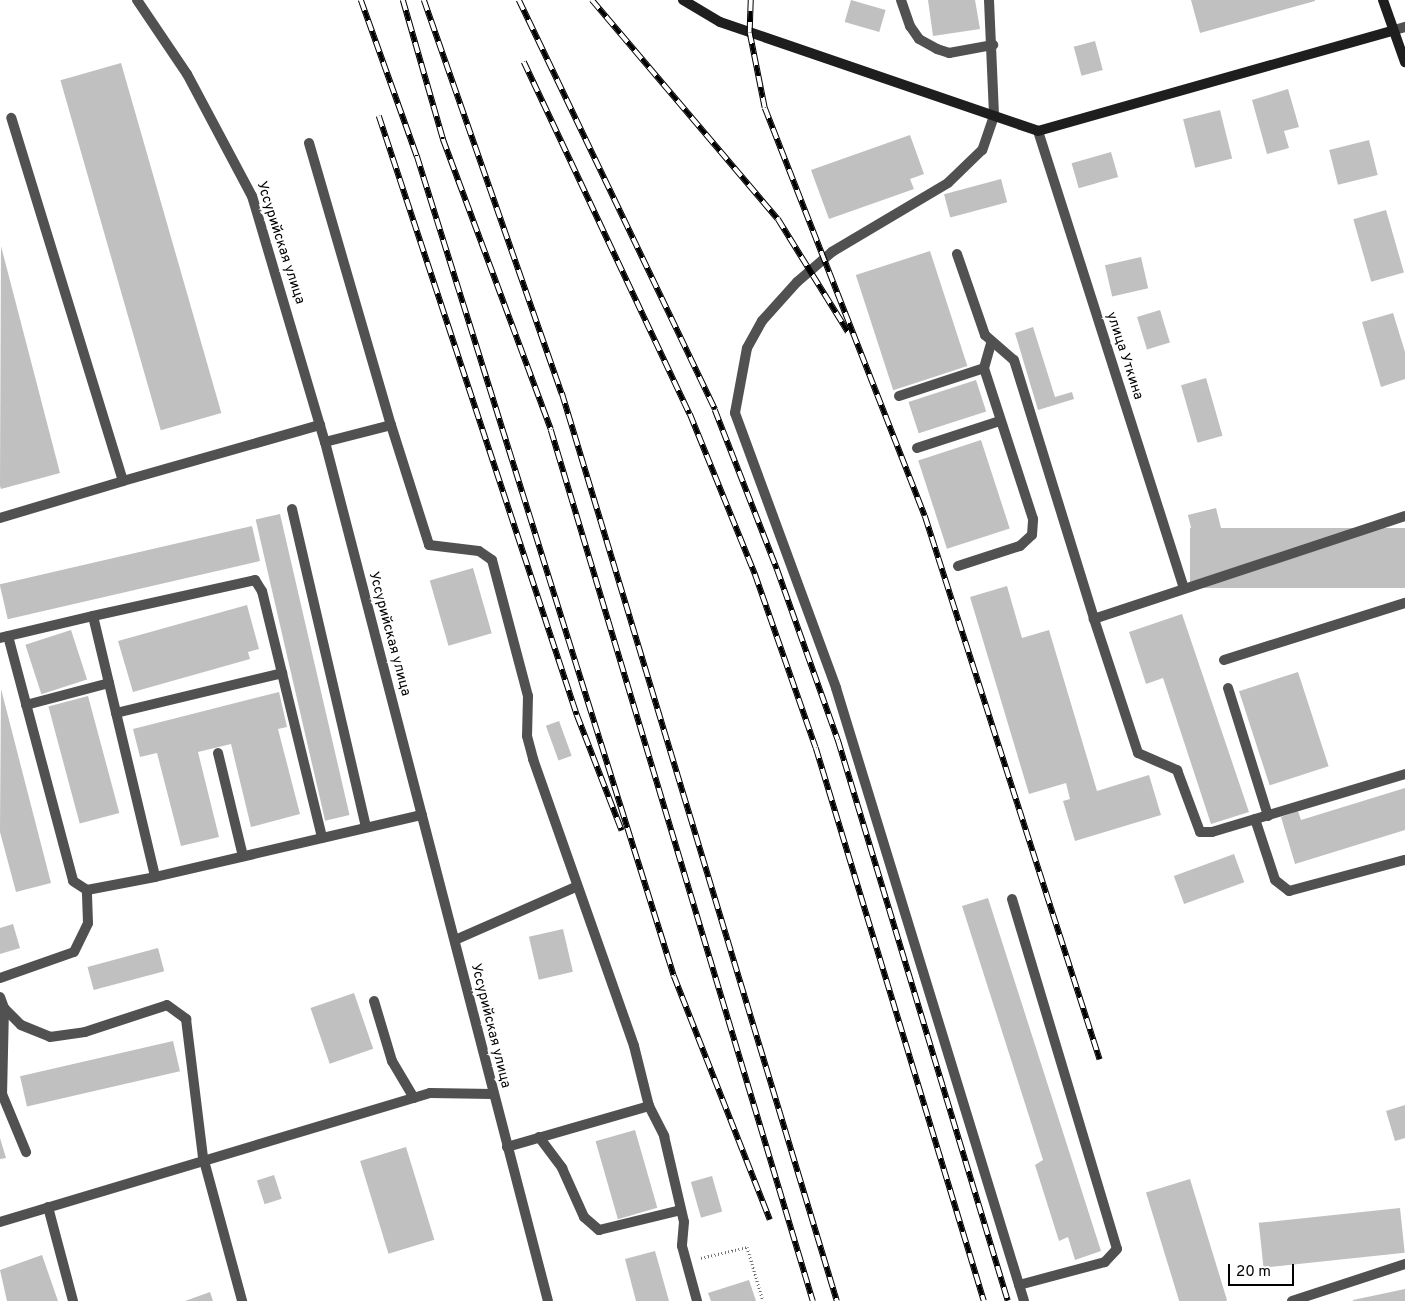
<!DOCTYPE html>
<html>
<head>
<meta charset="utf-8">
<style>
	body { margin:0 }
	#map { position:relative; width:1405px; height:1301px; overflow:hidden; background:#fff; font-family:Overpass,sans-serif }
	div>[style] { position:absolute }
	.building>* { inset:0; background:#c0c0c0; transform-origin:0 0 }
	.path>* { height:3px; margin-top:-1.5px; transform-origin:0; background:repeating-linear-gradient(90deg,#737373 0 1px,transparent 0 3.5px) }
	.lane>* { height:10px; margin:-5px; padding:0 5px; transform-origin:5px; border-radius:5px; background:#515151 }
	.street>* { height:10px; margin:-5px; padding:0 5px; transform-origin:5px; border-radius:5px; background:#515151 }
	.secondary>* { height:10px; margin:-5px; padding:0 5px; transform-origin:5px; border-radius:5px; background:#1e1e1e }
	.rail>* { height:5.5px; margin-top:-2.75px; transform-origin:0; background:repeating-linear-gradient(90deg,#fff 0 11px,#000 0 22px); box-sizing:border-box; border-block:1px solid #000 }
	span { translate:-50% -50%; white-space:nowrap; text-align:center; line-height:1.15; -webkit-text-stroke:5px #fff; paint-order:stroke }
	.street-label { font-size:14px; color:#000 }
	.scale { position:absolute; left:1228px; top:1264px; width:66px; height:22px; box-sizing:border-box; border:2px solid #000; border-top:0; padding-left:6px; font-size:15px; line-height:18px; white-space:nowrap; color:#000; -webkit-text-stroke:4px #fff; paint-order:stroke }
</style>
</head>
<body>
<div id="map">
	<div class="building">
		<div style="left:851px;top:0;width:36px;height:23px;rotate:16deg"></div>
		<div style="clip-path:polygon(928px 0,975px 0,980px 29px,933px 36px)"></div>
		<div style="clip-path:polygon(1191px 0,1315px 0,1315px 1px,1200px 33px)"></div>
		<div style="left:1095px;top:41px;width:30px;height:22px;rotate:75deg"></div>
		<div style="left:121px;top:63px;width:364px;height:63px;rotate:74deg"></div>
		<div style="clip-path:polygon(1288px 89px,1299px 127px,1284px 131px,1289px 148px,1267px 154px,1252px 100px)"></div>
		<div style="left:1220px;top:110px;width:50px;height:38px;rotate:76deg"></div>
		<div style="clip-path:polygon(910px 135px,924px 174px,910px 179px,914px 189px,829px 219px,811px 170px)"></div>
		<div style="left:1369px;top:140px;width:36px;height:41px;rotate:76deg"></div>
		<div style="left:1111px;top:152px;width:26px;height:41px;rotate:74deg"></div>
		<div style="left:1001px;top:179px;width:24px;height:59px;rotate:75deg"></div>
		<div style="left:1386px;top:210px;width:65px;height:34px;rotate:74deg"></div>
		<div style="clip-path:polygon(1px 246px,60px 473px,1px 489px,0 486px)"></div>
		<div style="left:930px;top:251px;width:121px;height:78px;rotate:72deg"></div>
		<div style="left:1141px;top:257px;width:32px;height:37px;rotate:77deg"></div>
		<div style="left:1160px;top:310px;width:34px;height:24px;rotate:73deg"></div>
		<div style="clip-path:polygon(1393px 313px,1405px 352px,1405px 379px,1381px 387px,1362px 322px)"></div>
		<div style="clip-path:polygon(1033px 327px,1055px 397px,1072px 392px,1074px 399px,1038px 410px,1015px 333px)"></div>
		<div style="left:1206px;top:378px;width:60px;height:26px;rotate:74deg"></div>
		<div style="left:976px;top:380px;width:33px;height:71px;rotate:72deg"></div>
		<div style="left:981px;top:440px;width:93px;height:66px;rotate:72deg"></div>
		<div style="left:1216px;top:508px;width:36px;height:29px;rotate:76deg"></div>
		<div style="left:280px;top:514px;width:309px;height:25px;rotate:77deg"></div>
		<div style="left:252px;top:526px;width:36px;height:259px;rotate:77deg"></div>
		<div style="left:1405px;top:528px;width:60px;height:215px;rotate:90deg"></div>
		<div style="left:473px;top:568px;width:68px;height:45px;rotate:74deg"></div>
		<div style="clip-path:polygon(1007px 586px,1022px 638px,1049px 630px,1097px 791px,1149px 775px,1161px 815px,1075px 841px,1063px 801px,1070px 799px,1066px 783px,1029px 794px,970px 597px)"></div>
		<div style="clip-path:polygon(247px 605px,259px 649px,248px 652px,250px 659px,133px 692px,118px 641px)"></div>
		<div style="clip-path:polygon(1182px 614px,1249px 812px,1211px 824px,1163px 678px,1146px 684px,1129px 632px)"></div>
		<div style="left:71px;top:630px;width:52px;height:48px;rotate:72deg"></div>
		<div style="left:1298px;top:672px;width:99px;height:62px;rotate:72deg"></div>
		<div style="clip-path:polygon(1px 689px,51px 883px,16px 892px,0 832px)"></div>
		<div style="clip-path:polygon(279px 692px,287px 727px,278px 729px,300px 814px,251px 827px,231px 744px,198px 752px,219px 837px,181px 846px,157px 753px,140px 757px,133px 729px)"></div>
		<div style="left:88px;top:696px;width:121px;height:41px;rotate:75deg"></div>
		<div style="left:559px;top:721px;width:37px;height:14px;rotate:70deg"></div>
		<div style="clip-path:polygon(1405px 788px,1405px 830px,1295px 864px,1281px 817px,1298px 811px,1301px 820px)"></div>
		<div style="left:1234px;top:854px;width:30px;height:64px;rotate:70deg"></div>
		<div style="clip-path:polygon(988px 898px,1101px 1251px,1075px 1260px,1068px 1237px,1059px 1241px,1035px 1165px,1043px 1160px,962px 906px)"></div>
		<div style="clip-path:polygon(13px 924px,20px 948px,0 954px,0 928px)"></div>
		<div style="left:563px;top:929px;width:44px;height:35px;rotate:77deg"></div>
		<div style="left:158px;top:948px;width:24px;height:73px;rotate:75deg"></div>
		<div style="left:354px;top:993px;width:59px;height:46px;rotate:71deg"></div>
		<div style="left:173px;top:1041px;width:31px;height:157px;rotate:77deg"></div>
		<div style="clip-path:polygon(1405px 1105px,1405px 1138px,1395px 1141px,1386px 1111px)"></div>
		<div style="left:635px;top:1130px;width:81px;height:41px;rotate:74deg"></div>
		<div style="clip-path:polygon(0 1138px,6px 1158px,0 1159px)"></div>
		<div style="left:406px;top:1147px;width:97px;height:48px;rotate:73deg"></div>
		<div style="left:274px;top:1175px;width:25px;height:18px;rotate:72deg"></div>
		<div style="left:712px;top:1176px;width:37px;height:22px;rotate:74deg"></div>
		<div style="left:1190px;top:1179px;width:127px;height:46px;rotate:73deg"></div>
		<div style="left:1400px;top:1208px;width:45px;height:142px;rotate:84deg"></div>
		<div style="clip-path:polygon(655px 1251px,669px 1301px,636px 1301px,625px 1259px)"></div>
		<div style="clip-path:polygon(42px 1255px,58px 1301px,7px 1301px,0 1270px)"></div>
		<div style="clip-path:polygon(749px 1280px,756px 1301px,711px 1301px,708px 1293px)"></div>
		<div style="clip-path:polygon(1405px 1289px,1405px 1301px,1353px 1301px,1353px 1300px)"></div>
		<div style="clip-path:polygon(210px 1292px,213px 1301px,185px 1301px)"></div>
	</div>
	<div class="path">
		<div style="left:701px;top:1258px;width:47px;rotate:-13.4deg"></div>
		<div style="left:747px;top:1247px;width:56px;rotate:73.5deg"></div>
	</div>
	<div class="lane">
		<div style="left:901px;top:0;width:28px;rotate:71deg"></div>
		<div style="left:910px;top:26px;width:16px;rotate:55deg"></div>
		<div style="left:919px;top:39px;width:21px;rotate:29deg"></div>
		<div style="left:937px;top:49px;width:13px;rotate:18deg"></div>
		<div style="left:949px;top:53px;width:45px;rotate:-10.3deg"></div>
		<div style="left:989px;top:0;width:116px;rotate:87.5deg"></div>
		<div style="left:994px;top:116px;width:36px;rotate:109deg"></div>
		<div style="left:982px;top:150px;width:47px;rotate:135.9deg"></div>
		<div style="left:948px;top:183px;width:135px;rotate:149.3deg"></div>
		<div style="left:832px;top:252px;width:46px;rotate:139.4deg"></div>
		<div style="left:797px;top:282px;width:52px;rotate:131.9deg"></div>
		<div style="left:762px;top:321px;width:31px;rotate:119deg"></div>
		<div style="left:747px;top:348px;width:66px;rotate:100.5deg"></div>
		<div style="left:735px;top:413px;width:293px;rotate:69.8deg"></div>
		<div style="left:836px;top:688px;width:641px;rotate:72.95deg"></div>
		<div style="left:1038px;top:131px;width:480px;rotate:72.3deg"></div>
		<div style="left:309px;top:143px;width:294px;rotate:73.8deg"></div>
		<div style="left:957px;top:254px;width:86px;rotate:70.9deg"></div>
		<div style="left:985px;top:335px;width:38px;rotate:41deg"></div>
		<div style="left:1014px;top:360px;width:271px;rotate:72.8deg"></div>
		<div style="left:899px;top:396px;width:89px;rotate:-18.2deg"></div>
		<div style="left:984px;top:368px;width:25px;rotate:-74deg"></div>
		<div style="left:325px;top:442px;width:68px;rotate:-14.4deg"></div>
		<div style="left:391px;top:425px;width:126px;rotate:72.4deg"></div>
		<div style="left:429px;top:545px;width:50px;rotate:6.8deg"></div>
		<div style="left:479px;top:551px;width:16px;rotate:35deg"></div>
		<div style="left:492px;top:560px;width:141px;rotate:75.2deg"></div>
		<div style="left:528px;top:696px;width:40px;rotate:91.4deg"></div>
		<div style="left:527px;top:736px;width:24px;rotate:75deg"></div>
		<div style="left:533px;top:759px;width:304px;rotate:70.6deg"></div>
		<div style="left:634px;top:1046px;width:62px;rotate:76deg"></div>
		<div style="left:649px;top:1106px;width:34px;rotate:63deg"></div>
		<div style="left:664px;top:1136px;width:88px;rotate:76.9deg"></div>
		<div style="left:684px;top:1222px;width:24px;rotate:95deg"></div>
		<div style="left:682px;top:1246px;width:57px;rotate:74.7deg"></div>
		<div style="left:917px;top:448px;width:87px;rotate:-18deg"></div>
		<div style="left:123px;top:481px;width:205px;rotate:-15.9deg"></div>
		<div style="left:292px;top:509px;width:326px;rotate:76.9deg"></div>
		<div style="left:1405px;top:516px;width:328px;rotate:161.7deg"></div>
		<div style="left:1094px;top:619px;width:141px;rotate:71.8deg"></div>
		<div style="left:1138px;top:753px;width:43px;rotate:23.6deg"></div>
		<div style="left:1177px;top:770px;width:66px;rotate:69.6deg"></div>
		<div style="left:1200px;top:832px;width:12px"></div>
		<div style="left:1212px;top:832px;width:202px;rotate:-16.7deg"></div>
		<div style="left:0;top:518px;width:128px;rotate:-16.7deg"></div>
		<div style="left:123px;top:481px;width:380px;rotate:-107.1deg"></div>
		<div style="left:958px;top:566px;width:65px;rotate:-17.9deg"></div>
		<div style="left:1020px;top:546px;width:16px;rotate:-43deg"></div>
		<div style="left:1032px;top:535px;width:16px;rotate:-86deg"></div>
		<div style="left:1033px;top:519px;width:159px;rotate:-108deg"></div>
		<div style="left:93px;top:616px;width:166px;rotate:-12.5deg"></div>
		<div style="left:255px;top:580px;width:13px;rotate:58deg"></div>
		<div style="left:262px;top:591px;width:254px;rotate:76.3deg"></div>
		<div style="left:8px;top:636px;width:253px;rotate:75.1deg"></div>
		<div style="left:73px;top:881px;width:17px;rotate:33deg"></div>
		<div style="left:87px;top:890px;width:69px;rotate:-10.8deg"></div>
		<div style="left:0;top:638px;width:96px;rotate:-13.3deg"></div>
		<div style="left:93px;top:616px;width:268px;rotate:76.6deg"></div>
		<div style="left:155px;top:877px;width:274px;rotate:-13.1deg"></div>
		<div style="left:1224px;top:660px;width:190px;rotate:-17.5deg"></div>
		<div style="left:1228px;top:688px;width:134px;rotate:72.6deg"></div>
		<div style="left:26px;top:705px;width:86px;rotate:-14.8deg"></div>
		<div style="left:116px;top:713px;width:171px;rotate:-13.5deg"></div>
		<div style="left:218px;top:753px;width:106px;rotate:76.4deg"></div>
		<div style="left:1255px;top:819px;width:64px;rotate:71.8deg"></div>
		<div style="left:1275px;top:880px;width:18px;rotate:38deg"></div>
		<div style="left:1289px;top:891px;width:120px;rotate:-15deg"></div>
		<div style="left:1012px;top:899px;width:365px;rotate:73.3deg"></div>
		<div style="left:1117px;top:1249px;width:18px;rotate:133deg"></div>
		<div style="left:1105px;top:1262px;width:89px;rotate:165deg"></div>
		<div style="left:455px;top:940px;width:132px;rotate:-23.7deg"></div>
		<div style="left:0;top:978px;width:78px;rotate:-19.4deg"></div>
		<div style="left:74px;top:952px;width:32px;rotate:-64deg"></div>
		<div style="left:88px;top:923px;width:33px;rotate:-92deg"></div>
		<div style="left:0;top:997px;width:12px;rotate:70deg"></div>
		<div style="left:4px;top:1008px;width:24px;rotate:45deg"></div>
		<div style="left:21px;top:1025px;width:31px;rotate:22deg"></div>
		<div style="left:50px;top:1037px;width:35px;rotate:-8deg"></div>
		<div style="left:85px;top:1032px;width:86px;rotate:-18.2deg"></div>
		<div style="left:167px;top:1005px;width:24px;rotate:36deg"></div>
		<div style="left:186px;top:1019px;width:139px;rotate:83deg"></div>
		<div style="left:203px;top:1157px;width:149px;rotate:74.8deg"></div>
		<div style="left:374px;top:1001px;width:63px;rotate:73.3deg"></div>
		<div style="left:392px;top:1061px;width:43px;rotate:59.3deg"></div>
		<div style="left:4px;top:1008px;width:86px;rotate:91.3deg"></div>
		<div style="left:2px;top:1094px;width:63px;rotate:67.5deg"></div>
		<div style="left:539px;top:1137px;width:39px;rotate:53deg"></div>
		<div style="left:562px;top:1168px;width:54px;rotate:65.8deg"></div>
		<div style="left:584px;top:1217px;width:20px;rotate:41deg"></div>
		<div style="left:599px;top:1230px;width:84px;rotate:-13.7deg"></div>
		<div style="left:507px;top:1147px;width:148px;rotate:-16.1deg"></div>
		<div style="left:48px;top:1207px;width:97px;rotate:75.1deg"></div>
		<div style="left:0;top:1222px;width:449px;rotate:-16.7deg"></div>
		<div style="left:430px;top:1093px;width:63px;rotate:0.9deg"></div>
		<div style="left:1292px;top:1301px;width:119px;rotate:-18.1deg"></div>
	</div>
	<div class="street">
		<div style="left:137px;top:0;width:89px;rotate:56deg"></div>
		<div style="left:187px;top:74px;width:138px;rotate:62deg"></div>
		<div style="left:252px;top:196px;width:257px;rotate:73.5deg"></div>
		<div style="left:325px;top:442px;width:887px;rotate:75.45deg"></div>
		<div style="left:1391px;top:31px;width:15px;rotate:-16deg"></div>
	</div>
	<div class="secondary">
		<div style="left:683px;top:0;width:43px;rotate:30.7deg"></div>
		<div style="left:720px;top:22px;width:336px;rotate:18.9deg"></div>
		<div style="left:1038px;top:131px;width:367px;rotate:-15.8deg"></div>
		<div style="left:1383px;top:0;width:66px;rotate:70.5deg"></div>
	</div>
	<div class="rail">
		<div style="left:361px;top:0;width:166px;rotate:70.3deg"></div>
		<div style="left:417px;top:156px;width:859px;rotate:72.6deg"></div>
		<div style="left:674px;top:976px;width:262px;rotate:68.5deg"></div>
		<div style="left:403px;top:0;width:145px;rotate:73.9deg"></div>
		<div style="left:443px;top:139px;width:310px;rotate:69.6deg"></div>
		<div style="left:551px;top:430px;width:910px;rotate:73.26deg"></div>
		<div style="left:424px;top:0;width:417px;rotate:70.7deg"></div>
		<div style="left:562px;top:393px;width:949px;rotate:73.15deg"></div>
		<div style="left:519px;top:0;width:454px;rotate:64.4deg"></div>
		<div style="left:715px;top:410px;width:171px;rotate:68.7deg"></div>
		<div style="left:777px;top:569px;width:182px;rotate:70.4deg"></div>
		<div style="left:838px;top:740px;width:586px;rotate:73.14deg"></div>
		<div style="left:592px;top:0;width:287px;rotate:49.7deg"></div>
		<div style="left:778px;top:219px;width:133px;rotate:58.2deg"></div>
		<div style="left:751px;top:0;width:33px;rotate:92deg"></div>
		<div style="left:750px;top:33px;width:76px;rotate:78.7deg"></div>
		<div style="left:765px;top:108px;width:438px;rotate:68.6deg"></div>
		<div style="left:925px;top:516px;width:571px;rotate:72.17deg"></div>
		<div style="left:524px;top:62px;width:389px;rotate:64.8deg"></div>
		<div style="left:690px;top:414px;width:173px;rotate:67.9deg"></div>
		<div style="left:755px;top:574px;width:184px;rotate:70.7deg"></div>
		<div style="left:816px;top:748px;width:578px;rotate:73.1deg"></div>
		<div style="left:379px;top:116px;width:631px;rotate:71.71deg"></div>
		<div style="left:577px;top:715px;width:124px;rotate:68.8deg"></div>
	</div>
	<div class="street-label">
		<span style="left:280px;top:243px;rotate:72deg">Уссурийская улица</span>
		<span style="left:1124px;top:356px;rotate:72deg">улица Уткина</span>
		<span style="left:389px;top:634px;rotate:75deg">Уссурийская улица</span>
		<span style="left:490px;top:1026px;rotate:76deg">Уссурийская улица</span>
	</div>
	<div class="scale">20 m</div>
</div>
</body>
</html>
